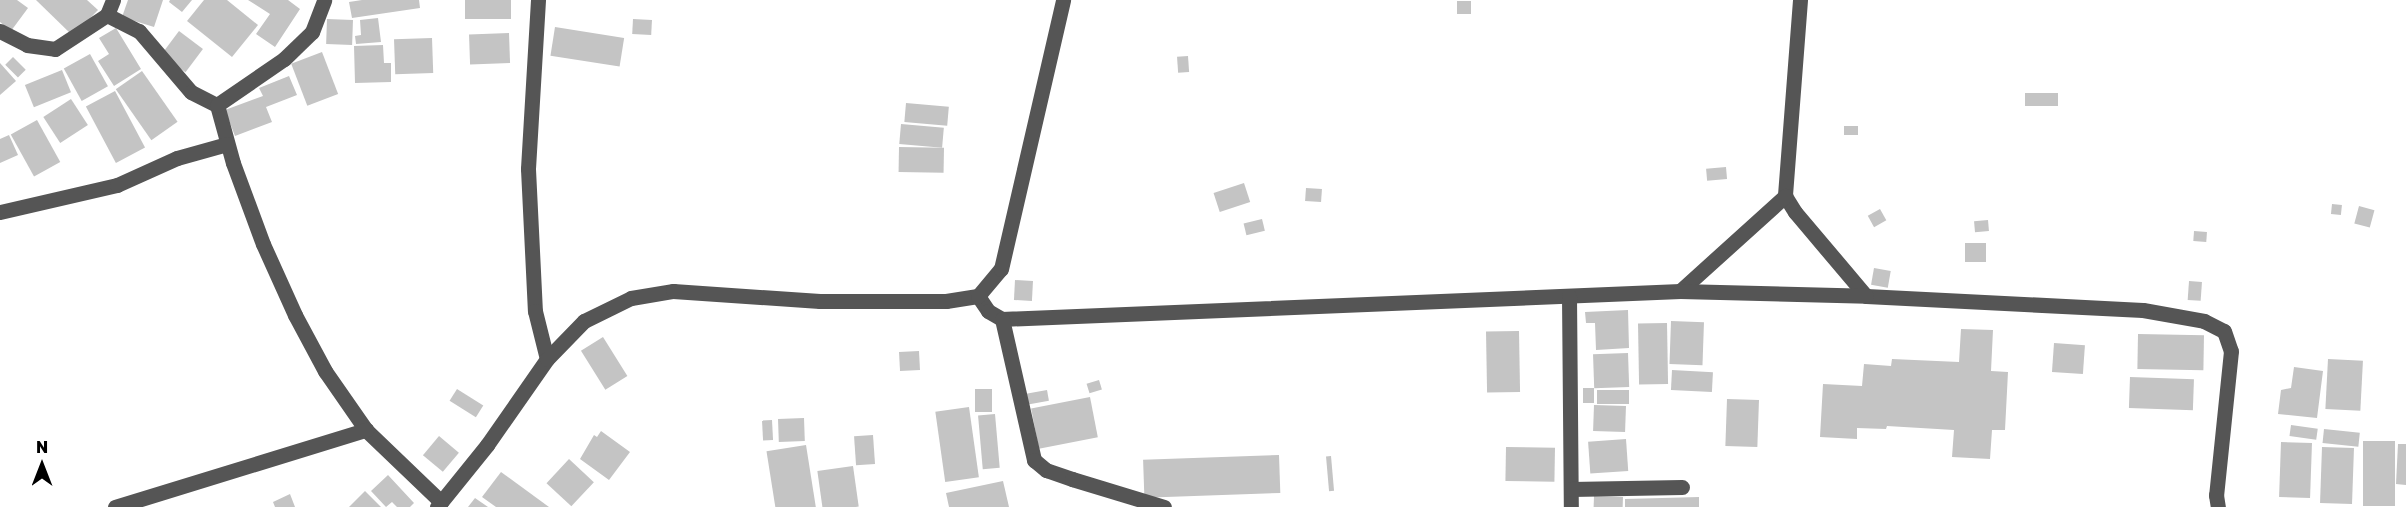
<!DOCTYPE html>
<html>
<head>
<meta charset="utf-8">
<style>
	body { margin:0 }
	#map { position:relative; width:2406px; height:507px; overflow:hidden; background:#fff; font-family:"Golos Text",sans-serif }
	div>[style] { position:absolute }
	.building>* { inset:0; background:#c4c4c4; transform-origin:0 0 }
	.minor>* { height:15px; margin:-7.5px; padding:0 7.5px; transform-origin:7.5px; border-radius:7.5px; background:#555 }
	span { translate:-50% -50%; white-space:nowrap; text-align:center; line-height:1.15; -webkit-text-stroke:6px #fff; paint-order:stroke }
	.north { position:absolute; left:12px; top:435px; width:60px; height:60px; -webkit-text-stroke:4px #fff; paint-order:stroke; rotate:0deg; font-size:16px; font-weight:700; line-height:24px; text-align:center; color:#000 }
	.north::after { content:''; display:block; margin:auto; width:21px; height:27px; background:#000; clip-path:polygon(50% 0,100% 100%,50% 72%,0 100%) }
</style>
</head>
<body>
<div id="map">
	<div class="building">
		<div style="clip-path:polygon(0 0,17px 0,28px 8px,11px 31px,0 22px)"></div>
		<div style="clip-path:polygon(36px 0,87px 0,98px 10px,73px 36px)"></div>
		<div style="clip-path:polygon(128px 0,163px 0,154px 27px,122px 17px)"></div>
		<div style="clip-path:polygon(170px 0,192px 0,182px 12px,169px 2px)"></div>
		<div style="clip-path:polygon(204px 0,227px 0,258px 25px,232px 57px,187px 21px)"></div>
		<div style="clip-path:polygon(248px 0,288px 0,300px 9px,275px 47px,256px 34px,270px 14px)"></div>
		<div style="clip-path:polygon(362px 0,419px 0,420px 8px,352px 18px,349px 2px)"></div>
		<div style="left:465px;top:0;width:46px;height:19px"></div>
		<div style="left:1457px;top:1px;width:14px;height:13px"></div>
		<div style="clip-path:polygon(378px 18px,381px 42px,356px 44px,355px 36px,361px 35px,360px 20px)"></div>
		<div style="left:327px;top:19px;width:26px;height:25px;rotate:2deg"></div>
		<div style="left:633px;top:19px;width:19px;height:15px;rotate:3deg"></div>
		<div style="left:555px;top:27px;width:70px;height:29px;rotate:9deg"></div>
		<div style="clip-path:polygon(116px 28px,141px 69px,114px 86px,98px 61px,109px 54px,99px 38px)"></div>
		<div style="left:179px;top:31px;width:30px;height:29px;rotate:37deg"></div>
		<div style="left:509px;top:33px;width:30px;height:40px;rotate:88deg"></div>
		<div style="left:432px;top:38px;width:35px;height:38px;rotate:88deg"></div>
		<div style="clip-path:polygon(383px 45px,384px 63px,391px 63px,391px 82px,355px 83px,354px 46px)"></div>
		<div style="left:322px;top:52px;width:45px;height:33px;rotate:69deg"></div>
		<div style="left:90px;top:54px;width:37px;height:30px;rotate:61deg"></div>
		<div style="left:1188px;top:56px;width:16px;height:11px;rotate:86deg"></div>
		<div style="left:13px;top:57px;width:18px;height:11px;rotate:45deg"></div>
		<div style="clip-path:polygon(0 63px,16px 81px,0 95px)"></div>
		<div style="left:62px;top:70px;width:24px;height:40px;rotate:68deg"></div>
		<div style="left:142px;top:71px;width:62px;height:32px;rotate:55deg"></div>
		<div style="clip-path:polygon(289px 76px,297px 95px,266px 107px,272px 122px,235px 136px,225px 110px,263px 96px,259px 88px)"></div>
		<div style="left:115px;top:91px;width:64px;height:33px;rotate:62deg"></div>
		<div style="left:2058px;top:93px;width:13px;height:33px;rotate:90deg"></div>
		<div style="left:71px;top:99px;width:31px;height:33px;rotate:57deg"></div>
		<div style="left:906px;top:103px;width:43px;height:19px;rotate:5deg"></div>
		<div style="left:37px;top:120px;width:48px;height:30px;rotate:61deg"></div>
		<div style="left:901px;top:124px;width:43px;height:20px;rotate:5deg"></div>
		<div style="left:1844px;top:126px;width:14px;height:9px"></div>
		<div style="clip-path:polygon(9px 135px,18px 155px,0 163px,0 139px)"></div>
		<div style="left:899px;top:147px;width:45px;height:25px;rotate:1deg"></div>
		<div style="left:1726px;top:167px;width:12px;height:20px;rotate:85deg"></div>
		<div style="left:1244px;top:183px;width:20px;height:32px;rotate:72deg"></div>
		<div style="left:1306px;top:188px;width:16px;height:13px;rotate:4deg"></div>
		<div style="left:2332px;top:204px;width:10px;height:10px;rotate:6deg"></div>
		<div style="left:2359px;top:206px;width:16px;height:18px;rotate:15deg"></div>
		<div style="left:1880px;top:209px;width:13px;height:14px;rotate:61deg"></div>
		<div style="left:1262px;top:219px;width:12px;height:19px;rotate:76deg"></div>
		<div style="left:1988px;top:220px;width:11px;height:14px;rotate:85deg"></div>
		<div style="left:2194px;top:231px;width:13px;height:10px;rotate:4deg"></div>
		<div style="left:1965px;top:243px;width:21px;height:19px"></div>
		<div style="left:1874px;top:268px;width:17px;height:17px;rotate:10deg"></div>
		<div style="left:1015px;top:280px;width:18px;height:20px;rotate:3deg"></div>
		<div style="left:2189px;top:281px;width:13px;height:19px;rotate:4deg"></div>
		<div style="clip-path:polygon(1628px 310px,1629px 348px,1596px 350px,1595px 323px,1586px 323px,1585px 312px)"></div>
		<div style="left:1671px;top:321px;width:33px;height:43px;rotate:2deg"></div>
		<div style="left:1667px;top:323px;width:61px;height:29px;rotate:89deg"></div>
		<div style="clip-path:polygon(1961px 329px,1993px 330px,1991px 371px,2008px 372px,2005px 430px,1992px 430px,1990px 459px,1952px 457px,1954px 430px,1887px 426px,1886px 429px,1857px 428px,1857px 439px,1820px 437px,1823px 384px,1862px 386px,1864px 364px,1891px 366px,1892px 359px,1959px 362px)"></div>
		<div style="left:1519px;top:331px;width:61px;height:33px;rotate:89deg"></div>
		<div style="left:2138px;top:334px;width:66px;height:35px;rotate:1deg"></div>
		<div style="left:603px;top:337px;width:46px;height:26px;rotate:58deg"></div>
		<div style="left:2054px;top:343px;width:31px;height:29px;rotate:4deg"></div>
		<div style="left:919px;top:351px;width:19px;height:20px;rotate:87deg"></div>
		<div style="left:1628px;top:353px;width:34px;height:35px;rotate:88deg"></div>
		<div style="left:2328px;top:359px;width:35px;height:50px;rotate:3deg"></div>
		<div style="clip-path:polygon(2294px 367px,2323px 371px,2317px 418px,2278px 414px,2281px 390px,2291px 388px)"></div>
		<div style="left:1672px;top:370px;width:41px;height:20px;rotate:3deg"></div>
		<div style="left:2130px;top:377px;width:64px;height:31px;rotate:2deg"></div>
		<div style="left:1099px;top:380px;width:10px;height:13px;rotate:73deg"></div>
		<div style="left:1583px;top:388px;width:11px;height:15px"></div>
		<div style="left:457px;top:389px;width:31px;height:14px;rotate:32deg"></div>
		<div style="left:975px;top:389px;width:17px;height:23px"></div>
		<div style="left:1047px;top:390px;width:11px;height:24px;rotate:80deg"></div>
		<div style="left:1597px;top:390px;width:32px;height:14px"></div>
		<div style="left:1090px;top:397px;width:41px;height:60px;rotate:79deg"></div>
		<div style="left:1727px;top:399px;width:32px;height:47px;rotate:2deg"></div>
		<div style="left:1594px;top:405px;width:32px;height:26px;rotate:2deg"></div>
		<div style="left:969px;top:407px;width:71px;height:34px;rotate:82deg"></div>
		<div style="left:995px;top:414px;width:54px;height:17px;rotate:85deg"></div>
		<div style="left:804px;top:418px;width:23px;height:26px;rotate:88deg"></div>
		<div style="left:772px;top:420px;width:20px;height:10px;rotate:87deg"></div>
		<div style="left:2291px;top:425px;width:27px;height:11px;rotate:8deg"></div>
		<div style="left:2324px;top:429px;width:36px;height:14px;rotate:6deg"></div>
		<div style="clip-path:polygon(601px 431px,630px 452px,609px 480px,580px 459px,594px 435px,597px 437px)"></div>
		<div style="left:873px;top:435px;width:29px;height:19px;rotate:86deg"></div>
		<div style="left:439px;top:436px;width:26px;height:25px;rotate:40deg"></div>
		<div style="left:1626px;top:439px;width:32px;height:38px;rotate:86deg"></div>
		<div style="left:2363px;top:441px;width:32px;height:65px"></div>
		<div style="left:2281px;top:442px;width:31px;height:55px;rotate:2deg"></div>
		<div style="clip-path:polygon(2398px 444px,2406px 444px,2406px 485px,2396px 484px)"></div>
		<div style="left:806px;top:445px;width:63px;height:40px;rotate:81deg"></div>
		<div style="left:1506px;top:447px;width:49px;height:34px;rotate:1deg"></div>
		<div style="left:2322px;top:447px;width:32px;height:56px;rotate:2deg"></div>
		<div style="left:1279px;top:455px;width:38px;height:136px;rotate:88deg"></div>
		<div style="left:1331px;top:456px;width:35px;height:5px;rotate:85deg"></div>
		<div style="left:569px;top:459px;width:34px;height:33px;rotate:43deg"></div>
		<div style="left:853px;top:466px;width:41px;height:36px;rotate:82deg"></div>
		<div style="clip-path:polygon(501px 472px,549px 507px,496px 507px,482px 497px)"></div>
		<div style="clip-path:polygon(388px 475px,414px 503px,410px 507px,397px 507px,392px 502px,386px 507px,371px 491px)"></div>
		<div style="clip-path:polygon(1003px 481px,1009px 507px,949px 507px,946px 493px)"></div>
		<div style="clip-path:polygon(365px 491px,381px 507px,349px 507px)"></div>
		<div style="clip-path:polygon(290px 494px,295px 507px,275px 507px,273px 502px)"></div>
		<div style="left:1594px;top:496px;width:29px;height:11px;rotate:2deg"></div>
		<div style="clip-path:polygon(1699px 497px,1699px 507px,1625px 507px,1625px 499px)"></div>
		<div style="clip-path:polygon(475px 498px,488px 507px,468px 507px)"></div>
	</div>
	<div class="minor">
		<div style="left:113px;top:0;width:16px;rotate:112deg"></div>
		<div style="left:107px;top:15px;width:36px;rotate:27deg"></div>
		<div style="left:139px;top:31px;width:80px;rotate:49.6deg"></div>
		<div style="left:191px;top:92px;width:29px;rotate:27deg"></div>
		<div style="left:217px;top:105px;width:60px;rotate:74.6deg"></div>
		<div style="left:233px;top:163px;width:86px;rotate:69.7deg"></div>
		<div style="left:263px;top:244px;width:78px;rotate:65.7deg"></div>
		<div style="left:295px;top:315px;width:64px;rotate:61.8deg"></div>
		<div style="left:325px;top:371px;width:72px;rotate:55.2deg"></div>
		<div style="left:366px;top:430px;width:104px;rotate:43.8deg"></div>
		<div style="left:538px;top:0;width:169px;rotate:93.4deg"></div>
		<div style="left:528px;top:169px;width:142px;rotate:87.2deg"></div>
		<div style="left:535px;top:311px;width:49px;rotate:76deg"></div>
		<div style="left:1800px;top:0;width:197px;rotate:94.4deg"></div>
		<div style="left:1785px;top:196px;width:19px;rotate:58deg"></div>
		<div style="left:1795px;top:212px;width:110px;rotate:49.8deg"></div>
		<div style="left:1866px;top:296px;width:277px;rotate:2.9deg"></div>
		<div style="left:2143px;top:310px;width:62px;rotate:10.2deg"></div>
		<div style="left:2204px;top:321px;width:22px;rotate:27deg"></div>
		<div style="left:2224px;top:331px;width:21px;rotate:71deg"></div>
		<div style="left:2231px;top:351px;width:145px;rotate:95.9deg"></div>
		<div style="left:2216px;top:495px;width:12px;rotate:81deg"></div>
		<div style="left:0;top:31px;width:30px;rotate:27deg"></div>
		<div style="left:27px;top:45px;width:28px;rotate:8deg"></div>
		<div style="left:55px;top:49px;width:62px;rotate:-33.2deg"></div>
		<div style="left:217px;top:105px;width:81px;rotate:-34.5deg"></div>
		<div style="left:284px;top:59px;width:39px;rotate:-44deg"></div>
		<div style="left:312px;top:32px;width:34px;rotate:-69deg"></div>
		<div style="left:0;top:212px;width:120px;rotate:-13deg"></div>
		<div style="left:117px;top:185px;width:66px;rotate:-24.2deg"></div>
		<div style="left:177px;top:158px;width:52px;rotate:-15.6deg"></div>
		<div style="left:1680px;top:291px;width:142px;rotate:-42.1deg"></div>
		<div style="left:978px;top:296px;width:18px;rotate:56deg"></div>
		<div style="left:988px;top:311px;width:16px;rotate:30deg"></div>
		<div style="left:1002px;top:319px;width:679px;rotate:-2.36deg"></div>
		<div style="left:1680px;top:291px;width:186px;rotate:1.5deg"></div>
		<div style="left:1569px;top:296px;width:211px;rotate:89.5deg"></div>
		<div style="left:1002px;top:319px;width:145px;rotate:77.2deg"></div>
		<div style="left:1034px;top:460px;width:16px;rotate:40deg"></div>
		<div style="left:1046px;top:470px;width:28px;rotate:19deg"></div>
		<div style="left:1072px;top:479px;width:96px;rotate:16.9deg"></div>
		<div style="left:1571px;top:489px;width:111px;rotate:-1deg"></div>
		<div style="left:115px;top:507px;width:263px;rotate:-17.1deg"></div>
		<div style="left:437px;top:507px;width:80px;rotate:-51.1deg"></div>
		<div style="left:487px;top:445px;width:105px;rotate:-55.1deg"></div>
		<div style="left:547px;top:359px;width:53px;rotate:-45.8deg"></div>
		<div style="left:584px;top:321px;width:52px;rotate:-26.1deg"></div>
		<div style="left:631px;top:298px;width:43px;rotate:-9.5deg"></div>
		<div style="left:673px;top:291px;width:147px;rotate:3.9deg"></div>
		<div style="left:820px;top:301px;width:126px"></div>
		<div style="left:946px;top:301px;width:32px;rotate:-9deg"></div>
		<div style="left:978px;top:296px;width:35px;rotate:-50deg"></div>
		<div style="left:1001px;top:269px;width:276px;rotate:-77deg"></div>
	</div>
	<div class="north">N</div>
</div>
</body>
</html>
